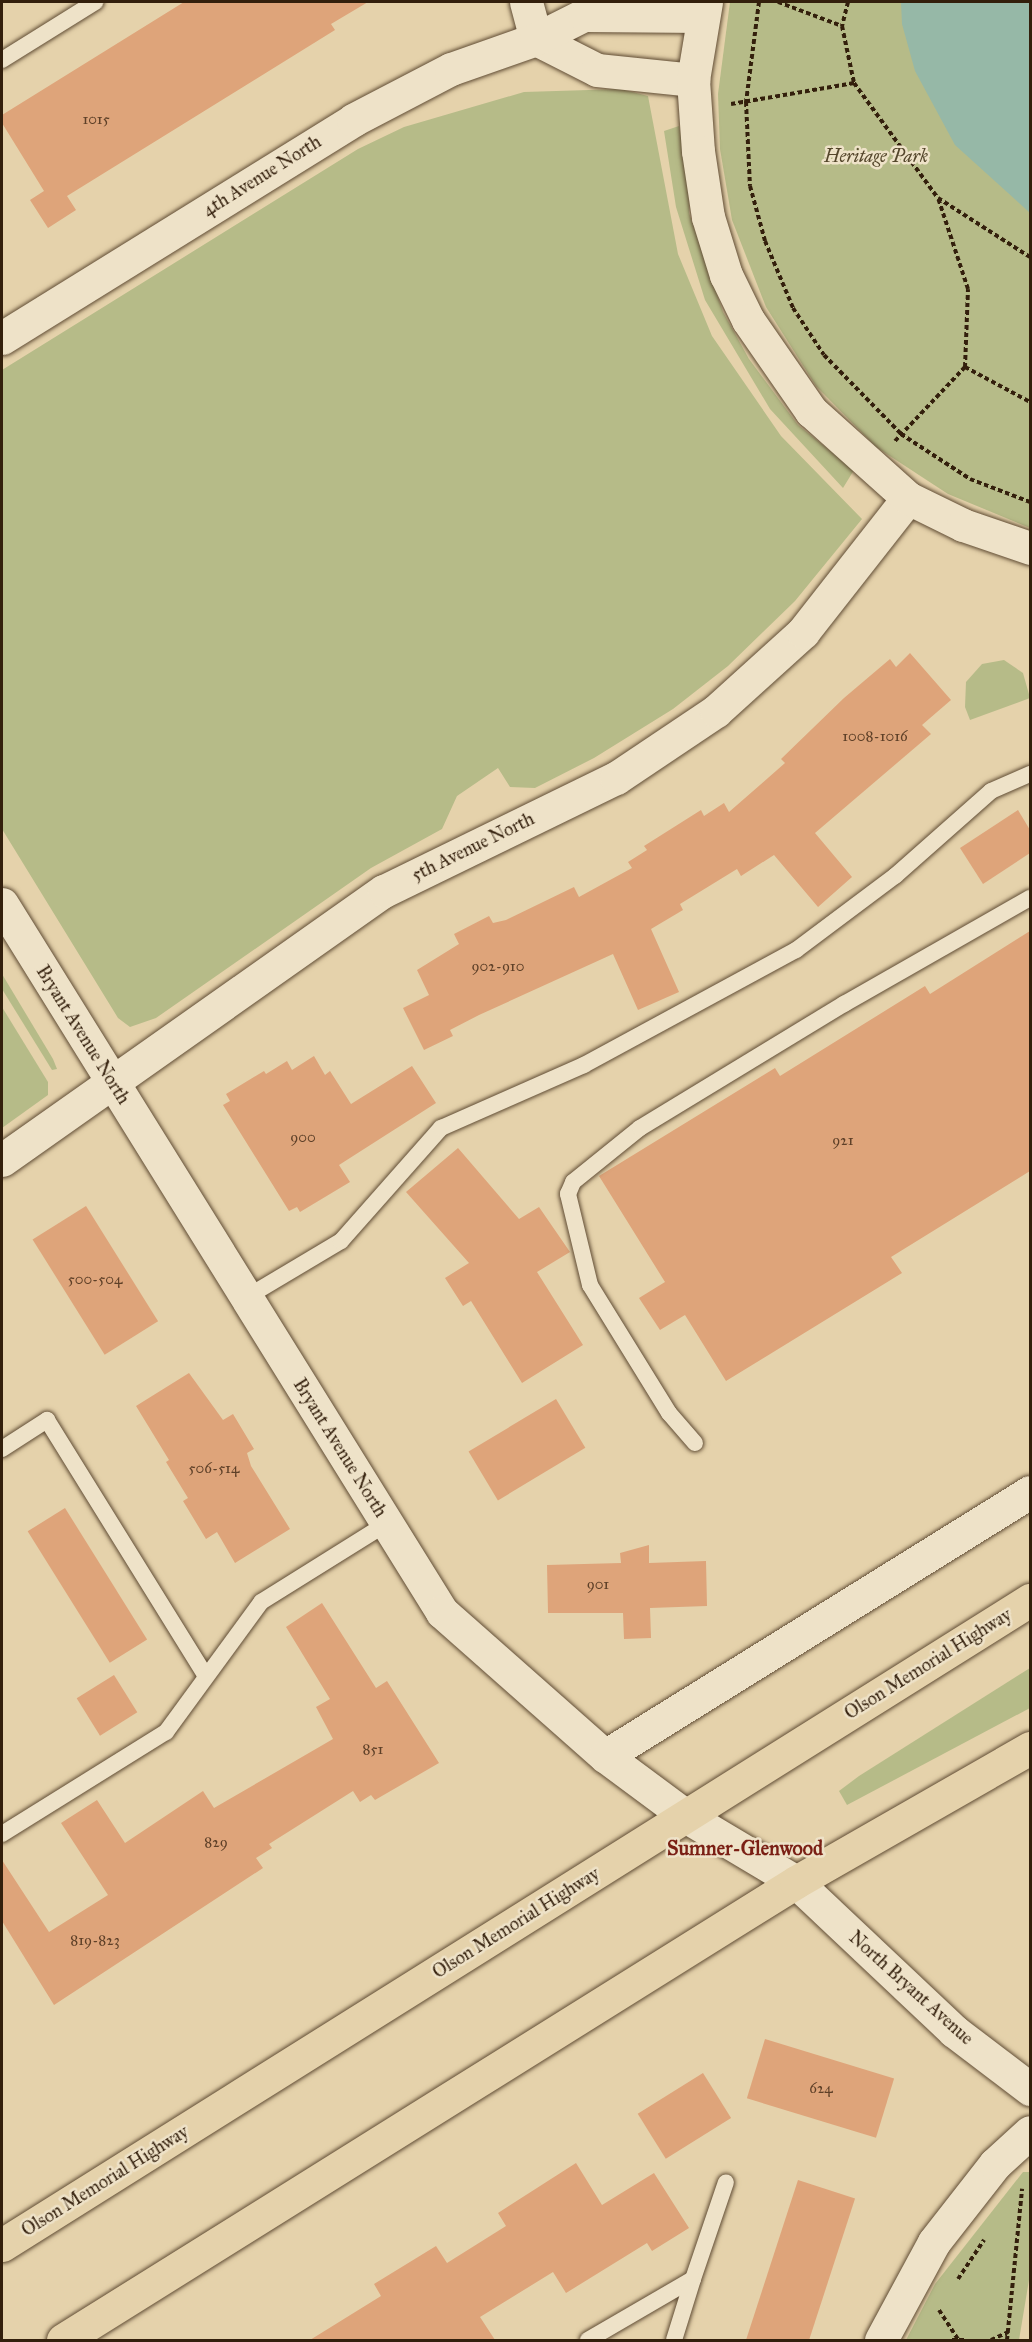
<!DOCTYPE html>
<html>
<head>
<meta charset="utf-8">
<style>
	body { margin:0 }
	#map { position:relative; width:1032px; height:2342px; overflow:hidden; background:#e5d2ab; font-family:"IM FELL Great Primer",serif }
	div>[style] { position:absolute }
	.green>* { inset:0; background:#b6bb88 }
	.water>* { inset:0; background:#96b8a7 }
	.building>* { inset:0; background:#dea47a; transform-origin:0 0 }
	.path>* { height:4px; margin-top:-2px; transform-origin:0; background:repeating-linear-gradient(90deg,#331f0c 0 4.5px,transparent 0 7.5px) }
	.roads { filter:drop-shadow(0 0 2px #604c34) drop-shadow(0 0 2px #604c34) }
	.service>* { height:16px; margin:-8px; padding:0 8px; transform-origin:8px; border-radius:8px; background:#eee2c8 }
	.minor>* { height:33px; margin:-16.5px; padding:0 16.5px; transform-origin:16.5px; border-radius:16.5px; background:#eee2c8 }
	.tertiary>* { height:33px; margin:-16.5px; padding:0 16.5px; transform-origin:16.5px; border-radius:16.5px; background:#eee2c8 }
	.primary>* { height:33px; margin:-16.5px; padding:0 16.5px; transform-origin:16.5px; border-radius:16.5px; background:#e5d2ab }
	span { translate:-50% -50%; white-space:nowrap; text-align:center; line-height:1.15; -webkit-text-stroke:5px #eee2c8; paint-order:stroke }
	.number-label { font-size:15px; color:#5e4028 }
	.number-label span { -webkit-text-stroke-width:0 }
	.park-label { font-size:18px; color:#54462b; font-style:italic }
	.street-label { font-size:18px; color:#331f0c }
	.neighbourhood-label { font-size:20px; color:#7a1f14; font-weight:700 }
	.frame { position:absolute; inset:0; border:3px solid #331f0c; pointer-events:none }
</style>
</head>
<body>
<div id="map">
	<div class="green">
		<div style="clip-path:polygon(730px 2px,1030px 2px,1030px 528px,948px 494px,876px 447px,816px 386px,766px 307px,732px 220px,720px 149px,718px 94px)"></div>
		<div style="clip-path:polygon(621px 89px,648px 96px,678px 254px,712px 336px,781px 436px,862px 519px,795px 601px,728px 666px,673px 709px,594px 758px,535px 788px,510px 787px,498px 768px,457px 796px,442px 829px,371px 868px,156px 1018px,130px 1027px,118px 1018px,2px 829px,2px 370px,358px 149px,404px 127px,524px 92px)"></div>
		<div style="clip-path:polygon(679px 126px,691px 184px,689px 213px,723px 312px,749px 359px,798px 425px,854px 470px,843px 488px,770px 409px,705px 300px,676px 207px,664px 131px)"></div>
		<div style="clip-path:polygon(1004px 660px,1023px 673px,1030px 698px,970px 720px,965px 707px,966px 682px,982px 664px)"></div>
		<div style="clip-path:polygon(2px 974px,53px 1059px,57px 1069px,52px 1070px,2px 989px)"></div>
		<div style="clip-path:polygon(2px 1007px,48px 1082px,48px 1095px,2px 1128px)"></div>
		<div style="clip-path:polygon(1030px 1668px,1030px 1708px,847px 1805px,839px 1791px,859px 1776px)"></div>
		<div style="clip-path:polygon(1023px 2172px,1030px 2172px,1030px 2274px,1019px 2340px,906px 2340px,935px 2284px)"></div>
	</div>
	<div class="water">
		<div style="clip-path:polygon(901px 2px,1030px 2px,1030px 213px,955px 145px,915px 71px,902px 24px)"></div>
	</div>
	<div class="building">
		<div style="clip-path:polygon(184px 2px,368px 2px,331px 24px,335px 30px,67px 196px,76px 210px,48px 228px,30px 200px,44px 191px,2px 123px,2px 115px)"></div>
		<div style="clip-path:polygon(910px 653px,951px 700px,922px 725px,931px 734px,815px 833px,852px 877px,818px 907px,774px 855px,741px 876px,737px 869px,680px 904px,683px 910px,651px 929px,679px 992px,638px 1010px,613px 954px,479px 1015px,450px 1030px,453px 1036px,424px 1050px,403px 1008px,429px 995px,417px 970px,459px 944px,454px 934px,489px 916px,493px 923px,506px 920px,574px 887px,579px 897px,632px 868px,628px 862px,647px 850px,644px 846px,701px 810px,704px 816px,724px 803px,729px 812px,785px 763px,781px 759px,844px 698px,890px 659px,896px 667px)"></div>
		<div style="clip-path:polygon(1018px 810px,1030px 830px,1030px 853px,983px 884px,960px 848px)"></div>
		<div style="clip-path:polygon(1030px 931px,1030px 1171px,891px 1257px,902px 1273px,726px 1381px,685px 1315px,660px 1330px,639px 1298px,665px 1282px,599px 1176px,775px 1068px,780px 1076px,925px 986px,930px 994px)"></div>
		<div style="clip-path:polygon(314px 1056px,325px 1075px,330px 1071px,351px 1104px,412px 1066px,436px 1103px,339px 1165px,350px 1182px,300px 1212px,297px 1207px,289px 1211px,223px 1105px,230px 1101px,226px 1094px,264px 1071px,266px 1074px,287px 1061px,292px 1070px)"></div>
		<div style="clip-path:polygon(458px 1148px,519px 1219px,539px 1207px,570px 1252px,537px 1272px,583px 1345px,522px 1383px,471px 1301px,463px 1306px,445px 1278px,469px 1263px,406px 1192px)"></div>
		<div style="left:86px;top:1206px;width:136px;height:63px;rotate:58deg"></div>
		<div style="clip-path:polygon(189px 1373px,223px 1420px,233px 1414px,254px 1449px,247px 1453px,251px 1466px,290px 1529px,235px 1563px,217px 1532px,206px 1539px,183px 1501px,188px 1498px,166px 1462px,169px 1460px,136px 1406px)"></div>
		<div style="left:556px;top:1399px;width:57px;height:102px;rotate:59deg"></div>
		<div style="left:65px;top:1508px;width:155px;height:44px;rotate:58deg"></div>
		<div style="clip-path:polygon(649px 1545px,649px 1563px,706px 1561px,707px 1606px,650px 1608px,651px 1638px,624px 1639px,623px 1613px,548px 1613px,547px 1565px,621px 1563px,620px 1553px)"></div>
		<div style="clip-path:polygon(322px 1603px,376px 1688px,387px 1681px,439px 1763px,375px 1800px,371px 1795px,360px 1802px,353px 1791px,269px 1844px,272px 1848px,256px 1858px,263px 1868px,54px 2005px,2px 1921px,2px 1860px,49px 1932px,108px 1895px,61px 1823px,97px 1800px,125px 1843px,203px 1791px,214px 1808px,333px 1739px,316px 1707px,330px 1699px,286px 1627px)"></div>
		<div style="left:114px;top:1675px;width:44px;height:44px;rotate:58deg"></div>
		<div style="left:765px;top:2039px;width:135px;height:62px;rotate:17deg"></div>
		<div style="left:703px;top:2073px;width:53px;height:77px;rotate:58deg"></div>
		<div style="clip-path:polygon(576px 2163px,602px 2205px,654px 2173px,689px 2228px,652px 2251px,647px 2243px,566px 2293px,553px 2272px,480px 2317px,495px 2340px,310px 2340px,381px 2296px,374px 2284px,436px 2246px,447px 2263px,506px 2226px,498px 2213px)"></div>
		<div style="left:798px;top:2180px;width:60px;height:169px;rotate:18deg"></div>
	</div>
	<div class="path">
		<div style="left:759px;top:2px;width:101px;rotate:97.4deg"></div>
		<div style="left:746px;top:102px;width:84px;rotate:87.3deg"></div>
		<div style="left:750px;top:186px;width:57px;rotate:74.7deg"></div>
		<div style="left:765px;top:241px;width:73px;rotate:67.3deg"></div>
		<div style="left:793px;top:308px;width:56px;rotate:56.6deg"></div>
		<div style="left:824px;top:355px;width:110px;rotate:45.7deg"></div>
		<div style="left:901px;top:434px;width:82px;rotate:33.1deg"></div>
		<div style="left:970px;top:479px;width:64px;rotate:21deg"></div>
		<div style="left:778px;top:2px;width:68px;rotate:20.6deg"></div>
		<div style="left:848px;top:2px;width:25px;rotate:104deg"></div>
		<div style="left:842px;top:26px;width:58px;rotate:78.1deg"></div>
		<div style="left:854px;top:83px;width:142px;rotate:53.9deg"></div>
		<div style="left:938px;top:198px;width:109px;rotate:32.7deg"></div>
		<div style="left:731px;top:104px;width:125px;rotate:-9.7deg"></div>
		<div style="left:965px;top:367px;width:74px;rotate:28.3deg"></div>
		<div style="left:895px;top:441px;width:102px;rotate:-46.6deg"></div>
		<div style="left:965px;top:367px;width:78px;rotate:-87.8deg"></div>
		<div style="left:968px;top:289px;width:96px;rotate:-108.2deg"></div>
		<div style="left:958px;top:2279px;width:47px;rotate:-56.3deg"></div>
		<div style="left:939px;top:2310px;width:35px;rotate:57deg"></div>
		<div style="left:952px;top:2340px;width:12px"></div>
		<div style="left:991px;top:2340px;width:19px;rotate:-25deg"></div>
		<div style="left:1007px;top:2340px;width:152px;rotate:-84.3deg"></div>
	</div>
	<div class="roads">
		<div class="service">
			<div style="left:2px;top:60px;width:110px;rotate:-31.9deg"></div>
			<div style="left:247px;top:1297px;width:109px;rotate:-30.8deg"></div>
			<div style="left:341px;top:1241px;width:151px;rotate:-48.5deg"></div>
			<div style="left:441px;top:1128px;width:156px;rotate:-23.8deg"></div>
			<div style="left:584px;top:1065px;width:241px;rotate:-28.5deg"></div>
			<div style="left:796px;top:950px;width:124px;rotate:-36.8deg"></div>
			<div style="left:895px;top:876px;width:128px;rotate:-41.5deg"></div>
			<div style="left:991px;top:791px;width:43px;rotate:-23.6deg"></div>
			<div style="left:695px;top:1443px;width:40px;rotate:-131deg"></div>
			<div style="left:669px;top:1413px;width:150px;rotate:-121.7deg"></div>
			<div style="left:590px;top:1285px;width:94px;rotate:-103.6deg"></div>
			<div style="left:568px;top:1194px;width:13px;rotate:-67deg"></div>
			<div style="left:573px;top:1182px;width:86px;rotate:-38.9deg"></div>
			<div style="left:640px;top:1128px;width:239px;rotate:-31.3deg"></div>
			<div style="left:844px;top:1004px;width:214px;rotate:-29.7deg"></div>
			<div style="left:2px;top:1449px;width:54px;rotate:-32.8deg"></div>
			<div style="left:47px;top:1420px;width:301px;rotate:58.2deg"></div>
			<div style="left:2px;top:1834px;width:193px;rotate:-31.9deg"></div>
			<div style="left:166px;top:1732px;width:161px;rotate:-53.8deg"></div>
			<div style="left:261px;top:1602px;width:147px;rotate:-32deg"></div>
			<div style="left:588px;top:2340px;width:121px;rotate:-30.2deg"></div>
			<div style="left:693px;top:2279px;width:102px;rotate:-71.2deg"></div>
			<div style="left:674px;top:2340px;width:64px;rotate:-72.7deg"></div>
		</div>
		<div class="minor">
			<div style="left:526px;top:2px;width:38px;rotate:75deg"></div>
			<div style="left:536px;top:39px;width:68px;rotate:26.9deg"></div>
			<div style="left:597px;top:70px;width:97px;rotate:5.9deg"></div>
			<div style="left:2px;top:338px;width:413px;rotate:-31.8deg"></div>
			<div style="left:353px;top:120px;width:110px;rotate:-27.5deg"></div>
			<div style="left:451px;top:69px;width:90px;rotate:-19.4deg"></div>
			<div style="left:536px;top:39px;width:54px;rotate:-26.6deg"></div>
			<div style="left:584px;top:15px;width:118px;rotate:0.5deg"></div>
			<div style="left:2px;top:904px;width:834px;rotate:58.14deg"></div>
			<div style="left:442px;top:1612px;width:217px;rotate:41.5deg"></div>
			<div style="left:605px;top:1756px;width:102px;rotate:36.6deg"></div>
			<div style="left:687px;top:1817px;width:127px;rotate:30.8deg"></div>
			<div style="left:796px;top:1882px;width:217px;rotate:43.3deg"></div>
			<div style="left:954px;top:2031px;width:96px;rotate:37.3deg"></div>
			<div style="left:2px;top:1160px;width:467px;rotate:-35.2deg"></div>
			<div style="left:384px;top:891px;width:258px;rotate:-26deg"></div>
			<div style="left:616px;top:778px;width:120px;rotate:-33.8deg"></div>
			<div style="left:716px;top:711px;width:118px;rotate:-42.2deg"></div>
			<div style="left:803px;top:632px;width:170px;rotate:-51.9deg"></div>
			<div style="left:605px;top:1756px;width:500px;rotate:-31.85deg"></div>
			<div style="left:881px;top:2340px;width:111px;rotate:-61.6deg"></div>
			<div style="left:934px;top:2242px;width:99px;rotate:-52deg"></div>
			<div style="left:995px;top:2164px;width:47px;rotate:-42.4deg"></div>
		</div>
		<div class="tertiary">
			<div style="left:706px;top:2px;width:79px;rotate:99.5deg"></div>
			<div style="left:693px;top:80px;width:71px;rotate:86deg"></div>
			<div style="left:698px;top:151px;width:67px;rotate:81.4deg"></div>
			<div style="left:708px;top:217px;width:61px;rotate:72.8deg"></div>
			<div style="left:726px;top:275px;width:50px;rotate:63.9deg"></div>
			<div style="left:748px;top:320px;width:111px;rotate:55.3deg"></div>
			<div style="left:811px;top:411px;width:130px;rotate:41.9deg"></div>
			<div style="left:908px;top:498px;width:61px;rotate:26.1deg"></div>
			<div style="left:963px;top:525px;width:71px;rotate:18.9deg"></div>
		</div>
		<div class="primary">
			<div style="left:2px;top:2245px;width:1214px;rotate:-32.11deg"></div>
			<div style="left:63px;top:2340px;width:864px;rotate:-32deg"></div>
			<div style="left:796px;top:1882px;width:270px;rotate:-29.8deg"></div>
		</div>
	</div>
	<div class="number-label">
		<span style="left:96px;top:120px">1015</span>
		<span style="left:875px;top:737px">1008-1016</span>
		<span style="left:498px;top:967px">902-910</span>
		<span style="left:303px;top:1138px">900</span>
		<span style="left:843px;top:1141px">921</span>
		<span style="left:95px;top:1280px">500-504</span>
		<span style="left:214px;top:1469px">506-514</span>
		<span style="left:598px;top:1585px">901</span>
		<span style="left:373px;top:1750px">851</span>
		<span style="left:216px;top:1843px">829</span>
		<span style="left:95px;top:1941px">819-823</span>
		<span style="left:821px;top:2089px">624</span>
	</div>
	<div class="park-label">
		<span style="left:876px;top:156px">Heritage Park</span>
	</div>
	<div class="street-label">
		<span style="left:262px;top:176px;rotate:-32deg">4th Avenue North</span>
		<span style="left:473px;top:847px;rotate:-26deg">5th Avenue North</span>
		<span style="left:83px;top:1035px;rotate:58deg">Bryant Avenue North</span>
		<span style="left:340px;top:1448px;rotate:58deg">Bryant Avenue North</span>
		<span style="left:928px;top:1664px;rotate:-32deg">Olson Memorial Highway</span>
		<span style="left:516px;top:1923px;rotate:-32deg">Olson Memorial Highway</span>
		<span style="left:911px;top:1988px;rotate:42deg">North Bryant Avenue</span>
		<span style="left:105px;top:2181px;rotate:-32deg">Olson Memorial Highway</span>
	</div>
	<div class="neighbourhood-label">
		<span style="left:745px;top:1848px">Sumner-Glenwood</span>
	</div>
	<div class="frame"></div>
</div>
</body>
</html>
